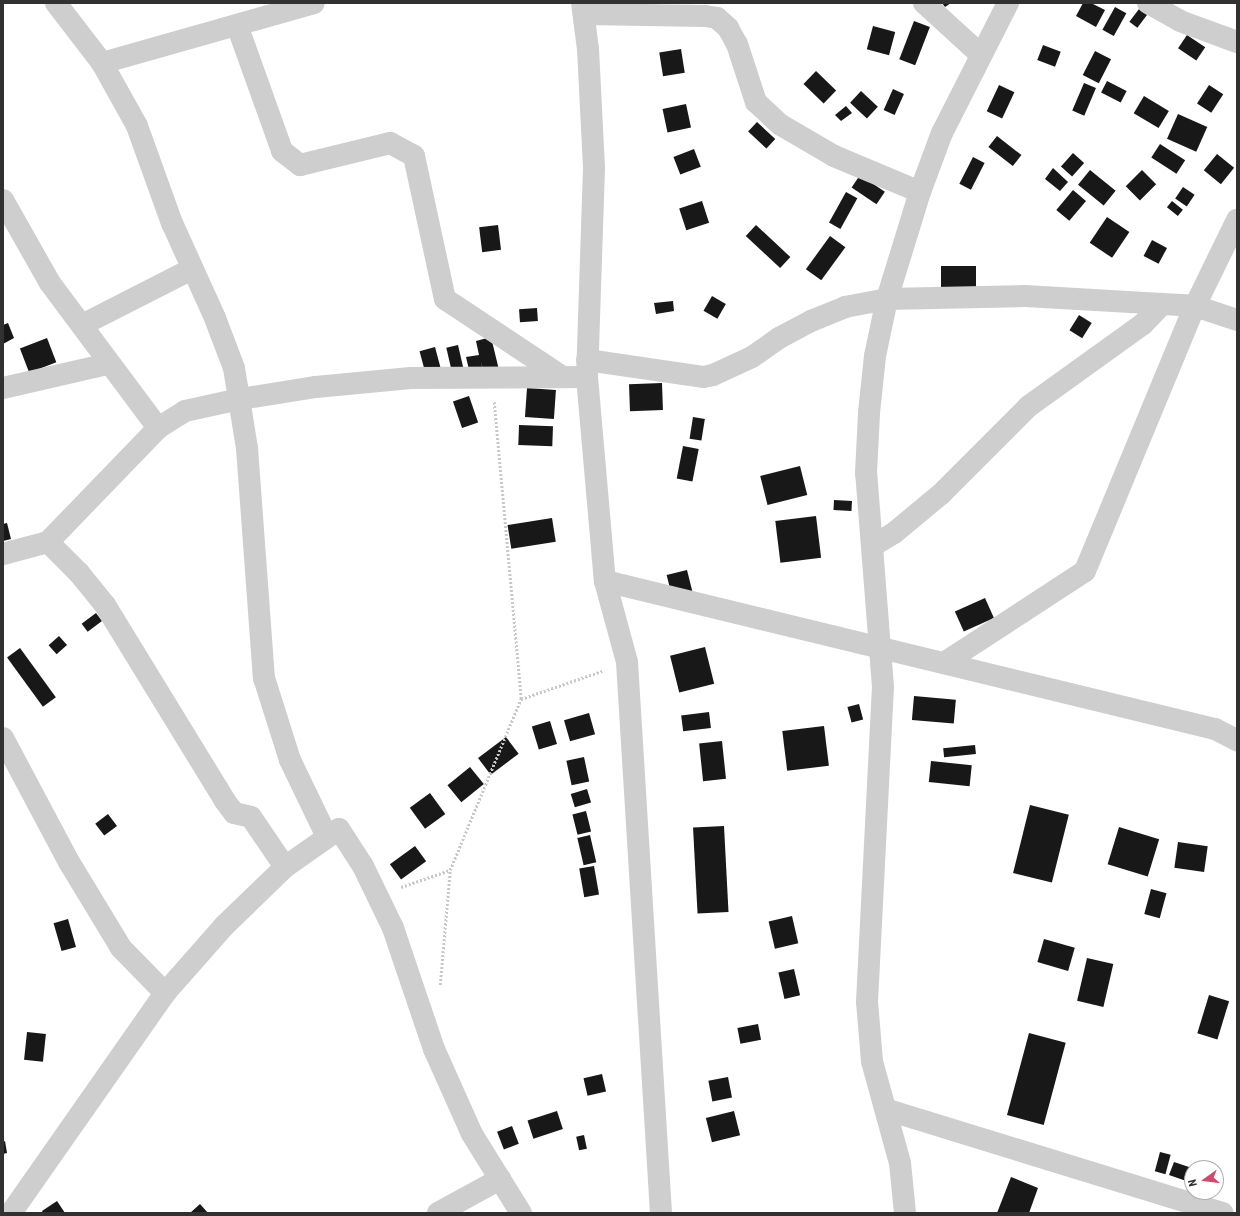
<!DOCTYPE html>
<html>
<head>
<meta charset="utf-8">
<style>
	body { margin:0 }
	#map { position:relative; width:1240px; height:1216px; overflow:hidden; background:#fff; font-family:"Roboto Condensed",sans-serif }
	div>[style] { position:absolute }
	.building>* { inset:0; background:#181818; transform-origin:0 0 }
	.path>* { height:2.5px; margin-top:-1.25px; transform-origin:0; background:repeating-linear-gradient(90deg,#c8c8c8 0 2px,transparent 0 4px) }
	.street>* { height:22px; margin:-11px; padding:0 11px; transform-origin:11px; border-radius:11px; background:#cecece }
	span { translate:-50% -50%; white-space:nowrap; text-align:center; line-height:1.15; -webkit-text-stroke:4px #fff; paint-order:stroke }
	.frame { position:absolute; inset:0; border:4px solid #313131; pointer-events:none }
	.north { position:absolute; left:1184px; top:1160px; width:40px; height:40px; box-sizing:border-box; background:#fff; border:1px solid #adadad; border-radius:50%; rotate:256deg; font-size:11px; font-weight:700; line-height:16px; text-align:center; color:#313131 }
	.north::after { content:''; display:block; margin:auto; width:14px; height:18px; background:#d14a6e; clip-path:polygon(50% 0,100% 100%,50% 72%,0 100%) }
</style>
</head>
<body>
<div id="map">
	<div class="building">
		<div style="clip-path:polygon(942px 3px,951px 3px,945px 7px)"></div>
		<div style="clip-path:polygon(1083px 3px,1091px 3px,1105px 10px,1096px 27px,1076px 16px)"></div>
		<div style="left:1115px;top:7px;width:13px;height:26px;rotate:29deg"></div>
		<div style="left:1139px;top:9px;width:10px;height:16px;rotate:37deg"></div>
		<div style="left:914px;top:21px;width:17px;height:41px;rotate:21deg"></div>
		<div style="left:873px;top:26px;width:23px;height:24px;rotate:15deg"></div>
		<div style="left:1187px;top:35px;width:22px;height:16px;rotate:34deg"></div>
		<div style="left:1043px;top:45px;width:19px;height:16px;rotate:21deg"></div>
		<div style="left:681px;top:49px;width:24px;height:22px;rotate:81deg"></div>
		<div style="left:1095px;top:51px;width:18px;height:27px;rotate:27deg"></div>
		<div style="left:816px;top:71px;width:28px;height:18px;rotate:44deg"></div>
		<div style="left:1107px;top:81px;width:22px;height:13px;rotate:27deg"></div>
		<div style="left:1084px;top:83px;width:13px;height:30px;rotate:23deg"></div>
		<div style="left:999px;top:85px;width:17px;height:29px;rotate:25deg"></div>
		<div style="left:1209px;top:85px;width:17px;height:22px;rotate:33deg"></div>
		<div style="left:893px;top:89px;width:12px;height:23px;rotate:24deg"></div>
		<div style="left:861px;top:91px;width:23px;height:16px;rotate:43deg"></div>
		<div style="left:1144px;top:96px;width:29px;height:20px;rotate:31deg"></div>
		<div style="left:686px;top:104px;width:24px;height:24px;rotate:78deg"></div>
		<div style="clip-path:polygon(846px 106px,852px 113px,841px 121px,835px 115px)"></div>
		<div style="left:1178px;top:114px;width:32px;height:27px;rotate:24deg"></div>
		<div style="left:757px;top:122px;width:25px;height:13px;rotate:43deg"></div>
		<div style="left:997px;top:136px;width:31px;height:14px;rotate:38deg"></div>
		<div style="left:1160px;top:144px;width:30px;height:16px;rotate:33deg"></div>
		<div style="left:694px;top:149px;width:19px;height:22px;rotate:69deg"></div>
		<div style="left:1073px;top:153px;width:15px;height:18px;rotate:42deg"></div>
		<div style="left:1217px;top:154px;width:22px;height:21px;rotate:39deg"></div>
		<div style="left:973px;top:157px;width:13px;height:30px;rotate:27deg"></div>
		<div style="clip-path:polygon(1053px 168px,1068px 182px,1060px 191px,1045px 179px)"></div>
		<div style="left:1090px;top:170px;width:33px;height:19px;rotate:39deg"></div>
		<div style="left:1142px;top:170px;width:20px;height:23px;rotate:45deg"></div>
		<div style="left:860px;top:175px;width:30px;height:15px;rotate:34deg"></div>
		<div style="left:1183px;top:187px;width:14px;height:14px;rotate:34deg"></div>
		<div style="left:1073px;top:190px;width:17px;height:26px;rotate:40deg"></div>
		<div style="left:846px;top:192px;width:13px;height:35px;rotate:29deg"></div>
		<div style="left:702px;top:201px;width:23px;height:24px;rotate:72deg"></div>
		<div style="left:1172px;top:201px;width:14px;height:8px;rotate:39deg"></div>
		<div style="left:1107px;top:217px;width:27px;height:31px;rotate:34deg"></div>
		<div style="left:498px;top:225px;width:25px;height:19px;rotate:83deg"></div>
		<div style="left:756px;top:225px;width:47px;height:15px;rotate:43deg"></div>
		<div style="left:830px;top:236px;width:19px;height:41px;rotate:36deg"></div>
		<div style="left:1152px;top:240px;width:17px;height:18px;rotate:28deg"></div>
		<div style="left:941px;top:266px;width:35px;height:25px"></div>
		<div style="left:712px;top:296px;width:16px;height:17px;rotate:30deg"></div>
		<div style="clip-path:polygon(673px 301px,674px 311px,656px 314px,654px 303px)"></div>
		<div style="left:537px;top:308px;width:13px;height:18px;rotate:86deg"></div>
		<div style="left:1079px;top:315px;width:15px;height:18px;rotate:32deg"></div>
		<div style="clip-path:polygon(8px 323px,14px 338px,3px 344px,3px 325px)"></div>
		<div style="clip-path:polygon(491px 337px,499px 370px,484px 373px,481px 362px,483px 371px,470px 374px,466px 357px,479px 355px,476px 341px)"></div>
		<div style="left:47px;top:338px;width:26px;height:29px;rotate:69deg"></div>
		<div style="left:458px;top:345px;width:28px;height:12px;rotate:77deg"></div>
		<div style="left:435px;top:347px;width:24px;height:16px;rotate:75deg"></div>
		<div style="left:662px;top:383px;width:27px;height:33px;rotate:88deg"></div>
		<div style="left:527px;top:388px;width:29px;height:29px;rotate:4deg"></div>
		<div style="left:469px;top:396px;width:28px;height:17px;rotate:71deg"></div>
		<div style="left:693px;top:417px;width:12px;height:22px;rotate:9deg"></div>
		<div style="left:519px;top:425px;width:34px;height:20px;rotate:2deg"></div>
		<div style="left:683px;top:446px;width:16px;height:33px;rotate:11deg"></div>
		<div style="left:800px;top:466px;width:30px;height:41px;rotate:76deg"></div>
		<div style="left:834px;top:500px;width:18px;height:10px;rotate:3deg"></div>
		<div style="left:816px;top:516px;width:42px;height:41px;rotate:83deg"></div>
		<div style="left:552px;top:518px;width:24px;height:45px;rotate:81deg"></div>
		<div style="clip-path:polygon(7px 523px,11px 539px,3px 541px,3px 524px)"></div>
		<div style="left:687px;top:570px;width:33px;height:21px;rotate:76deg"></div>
		<div style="left:985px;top:598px;width:22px;height:33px;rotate:66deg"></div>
		<div style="left:96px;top:613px;width:10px;height:18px;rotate:53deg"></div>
		<div style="left:59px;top:636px;width:12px;height:14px;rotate:48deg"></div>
		<div style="left:705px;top:647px;width:38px;height:36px;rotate:76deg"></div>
		<div style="left:20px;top:648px;width:61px;height:16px;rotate:54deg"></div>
		<div style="left:914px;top:696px;width:42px;height:24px;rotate:5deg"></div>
		<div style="left:859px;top:704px;width:16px;height:12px;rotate:75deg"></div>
		<div style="left:709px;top:712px;width:16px;height:28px;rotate:83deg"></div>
		<div style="left:589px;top:713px;width:22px;height:26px;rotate:74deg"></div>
		<div style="left:550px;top:721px;width:24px;height:19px;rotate:73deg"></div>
		<div style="left:824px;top:726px;width:40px;height:42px;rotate:83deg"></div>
		<div style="left:506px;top:737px;width:21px;height:35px;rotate:53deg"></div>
		<div style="left:722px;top:741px;width:38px;height:23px;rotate:84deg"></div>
		<div style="left:975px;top:745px;width:9px;height:32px;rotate:84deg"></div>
		<div style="left:584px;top:757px;width:25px;height:18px;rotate:78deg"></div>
		<div style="left:931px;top:761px;width:41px;height:21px;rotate:6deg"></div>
		<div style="left:470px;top:767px;width:22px;height:29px;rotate:51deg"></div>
		<div style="left:587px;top:789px;width:14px;height:17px;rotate:73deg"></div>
		<div style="left:430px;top:793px;width:26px;height:25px;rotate:54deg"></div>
		<div style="left:1030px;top:805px;width:40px;height:70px;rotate:14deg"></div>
		<div style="left:586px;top:811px;width:21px;height:14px;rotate:76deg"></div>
		<div style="left:108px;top:814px;width:15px;height:16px;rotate:53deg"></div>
		<div style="left:724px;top:826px;width:86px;height:31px;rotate:87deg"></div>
		<div style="left:1119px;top:827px;width:42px;height:39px;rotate:17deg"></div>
		<div style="left:590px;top:835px;width:28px;height:13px;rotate:77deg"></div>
		<div style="left:1178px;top:842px;width:30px;height:26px;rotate:8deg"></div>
		<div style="left:415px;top:846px;width:19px;height:31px;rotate:54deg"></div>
		<div style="left:594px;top:866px;width:29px;height:15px;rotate:80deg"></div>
		<div style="left:1151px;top:889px;width:16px;height:26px;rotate:15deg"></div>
		<div style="left:792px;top:916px;width:28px;height:24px;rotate:77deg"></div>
		<div style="left:68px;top:919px;width:29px;height:15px;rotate:74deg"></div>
		<div style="left:1044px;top:939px;width:32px;height:24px;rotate:16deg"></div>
		<div style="left:1087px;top:958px;width:27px;height:44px;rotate:13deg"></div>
		<div style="left:794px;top:969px;width:27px;height:16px;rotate:77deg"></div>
		<div style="left:1209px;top:995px;width:21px;height:40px;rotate:17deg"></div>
		<div style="left:758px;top:1024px;width:16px;height:21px;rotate:79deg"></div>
		<div style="left:27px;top:1032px;width:19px;height:28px;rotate:6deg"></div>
		<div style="left:1029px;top:1033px;width:38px;height:85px;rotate:15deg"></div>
		<div style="left:602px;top:1074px;width:18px;height:19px;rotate:77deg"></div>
		<div style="left:728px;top:1077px;width:21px;height:20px;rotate:79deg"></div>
		<div style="left:557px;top:1111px;width:19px;height:31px;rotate:72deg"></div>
		<div style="left:734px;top:1111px;width:25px;height:29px;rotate:76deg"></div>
		<div style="left:512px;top:1126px;width:19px;height:16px;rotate:69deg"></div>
		<div style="left:584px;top:1135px;width:14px;height:8px;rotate:78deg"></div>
		<div style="clip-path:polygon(5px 1141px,7px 1153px,3px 1154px,3px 1142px)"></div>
		<div style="left:1160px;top:1152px;width:11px;height:20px;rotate:15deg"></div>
		<div style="clip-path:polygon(1174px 1162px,1192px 1168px,1192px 1183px,1169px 1175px)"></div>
		<div style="clip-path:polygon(1011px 1177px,1038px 1188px,1029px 1213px,997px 1213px)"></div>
		<div style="clip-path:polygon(57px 1201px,65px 1213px,43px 1213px,42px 1211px)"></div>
		<div style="clip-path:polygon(200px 1204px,208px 1213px,190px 1213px)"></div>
	</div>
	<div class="path">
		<div style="left:521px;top:699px;width:86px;rotate:-19.1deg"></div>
		<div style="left:401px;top:887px;width:52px;rotate:-19.1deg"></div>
		<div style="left:440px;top:985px;width:115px;rotate:-85deg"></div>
		<div style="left:450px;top:870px;width:185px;rotate:-67.5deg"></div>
		<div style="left:521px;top:699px;width:299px;rotate:-95.2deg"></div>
	</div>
	<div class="street">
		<div style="left:56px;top:3px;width:76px;rotate:52.5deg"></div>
		<div style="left:102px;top:63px;width:72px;rotate:60.9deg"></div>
		<div style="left:137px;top:126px;width:103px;rotate:70.2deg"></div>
		<div style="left:172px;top:223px;width:104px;rotate:65.6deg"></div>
		<div style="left:215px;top:318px;width:53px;rotate:69.2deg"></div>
		<div style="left:234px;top:368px;width:81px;rotate:80.8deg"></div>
		<div style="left:247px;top:448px;width:231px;rotate:85.8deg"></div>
		<div style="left:264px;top:678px;width:86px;rotate:72.4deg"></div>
		<div style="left:290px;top:760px;width:85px;rotate:64.3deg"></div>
		<div style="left:582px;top:3px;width:46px;rotate:82.6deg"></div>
		<div style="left:588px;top:49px;width:119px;rotate:87.1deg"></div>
		<div style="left:594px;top:168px;width:209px;rotate:91.9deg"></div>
		<div style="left:587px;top:377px;width:205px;rotate:85deg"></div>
		<div style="left:605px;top:581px;width:84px;rotate:74.8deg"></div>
		<div style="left:627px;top:662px;width:552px;rotate:86.47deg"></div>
		<div style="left:924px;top:3px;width:77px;rotate:42.4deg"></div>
		<div style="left:1148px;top:3px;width:37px;rotate:29deg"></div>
		<div style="left:1180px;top:21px;width:61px;rotate:20.2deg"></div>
		<div style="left:585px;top:14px;width:120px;rotate:1deg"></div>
		<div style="left:705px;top:16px;width:12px;rotate:9deg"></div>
		<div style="left:717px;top:18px;width:15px;rotate:42deg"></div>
		<div style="left:728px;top:28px;width:18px;rotate:61deg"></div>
		<div style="left:737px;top:44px;width:61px;rotate:71.9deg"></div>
		<div style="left:756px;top:102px;width:34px;rotate:43deg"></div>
		<div style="left:781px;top:125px;width:61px;rotate:30.3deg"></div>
		<div style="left:834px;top:156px;width:93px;rotate:22.7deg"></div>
		<div style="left:237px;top:25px;width:134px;rotate:70.3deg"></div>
		<div style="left:282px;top:151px;width:23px;rotate:38deg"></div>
		<div style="left:300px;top:165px;width:93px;rotate:-13.7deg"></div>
		<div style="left:390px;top:143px;width:27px;rotate:28deg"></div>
		<div style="left:414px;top:156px;width:146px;rotate:77.8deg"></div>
		<div style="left:445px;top:299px;width:141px;rotate:33.5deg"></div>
		<div style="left:102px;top:63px;width:220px;rotate:-15.8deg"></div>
		<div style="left:3px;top:200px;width:95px;rotate:60.5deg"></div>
		<div style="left:50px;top:283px;width:181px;rotate:53.3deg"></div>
		<div style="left:82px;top:325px;width:123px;rotate:-27deg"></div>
		<div style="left:587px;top:360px;width:117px;rotate:8.3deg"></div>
		<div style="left:703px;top:377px;width:10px;rotate:-11deg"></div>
		<div style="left:713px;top:375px;width:43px;rotate:-24.8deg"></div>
		<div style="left:752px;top:357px;width:33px;rotate:-35deg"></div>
		<div style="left:779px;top:338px;width:36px;rotate:-28deg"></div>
		<div style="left:811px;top:321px;width:37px;rotate:-22deg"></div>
		<div style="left:845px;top:307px;width:43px;rotate:-10.8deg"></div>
		<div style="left:887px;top:299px;width:138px;rotate:-1.2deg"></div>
		<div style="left:1025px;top:296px;width:137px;rotate:3.3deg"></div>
		<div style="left:3px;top:388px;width:108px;rotate:-12.9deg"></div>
		<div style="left:48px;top:542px;width:44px;rotate:45deg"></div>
		<div style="left:79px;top:573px;width:41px;rotate:50.9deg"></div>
		<div style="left:105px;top:605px;width:230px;rotate:58.5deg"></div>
		<div style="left:225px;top:801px;width:15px;rotate:53deg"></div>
		<div style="left:234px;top:813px;width:17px;rotate:13deg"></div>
		<div style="left:251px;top:817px;width:60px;rotate:55.8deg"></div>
		<div style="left:874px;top:545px;width:23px;rotate:-31deg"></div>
		<div style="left:894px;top:533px;width:61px;rotate:-39.7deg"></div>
		<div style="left:941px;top:494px;width:124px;rotate:-45deg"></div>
		<div style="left:1029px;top:406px;width:140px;rotate:-35.7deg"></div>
		<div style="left:1143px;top:324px;width:28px;rotate:-46deg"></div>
		<div style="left:1162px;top:304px;width:33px;rotate:3deg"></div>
		<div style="left:1195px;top:306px;width:44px;rotate:18.4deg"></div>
		<div style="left:3px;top:554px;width:47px;rotate:-14.9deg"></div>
		<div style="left:48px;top:542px;width:158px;rotate:-46deg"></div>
		<div style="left:158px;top:428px;width:32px;rotate:-32deg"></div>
		<div style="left:185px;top:411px;width:56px;rotate:-12.3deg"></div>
		<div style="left:240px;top:399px;width:77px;rotate:-9deg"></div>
		<div style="left:316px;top:387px;width:95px;rotate:-5.4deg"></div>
		<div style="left:411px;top:378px;width:176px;rotate:-0.3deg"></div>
		<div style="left:605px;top:581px;width:628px;rotate:13.64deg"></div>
		<div style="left:1215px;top:729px;width:25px;rotate:27deg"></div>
		<div style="left:944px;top:663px;width:168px;rotate:-33.1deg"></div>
		<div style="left:1085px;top:571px;width:287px;rotate:-67.5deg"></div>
		<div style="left:1195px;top:306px;width:96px;rotate:-64deg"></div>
		<div style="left:3px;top:738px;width:140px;rotate:62deg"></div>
		<div style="left:69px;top:862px;width:100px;rotate:58.8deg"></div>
		<div style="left:121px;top:948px;width:63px;rotate:45.6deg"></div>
		<div style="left:888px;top:1110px;width:350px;rotate:17.1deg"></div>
		<div style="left:11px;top:1213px;width:269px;rotate:-55deg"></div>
		<div style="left:165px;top:993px;width:89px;rotate:-48.6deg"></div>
		<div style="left:224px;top:926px;width:85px;rotate:-44deg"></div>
		<div style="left:285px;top:867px;width:66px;rotate:-35.1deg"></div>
		<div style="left:339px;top:829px;width:44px;rotate:57deg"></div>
		<div style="left:363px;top:866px;width:69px;rotate:64.2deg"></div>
		<div style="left:393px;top:928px;width:128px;rotate:71.3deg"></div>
		<div style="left:434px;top:1049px;width:93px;rotate:65.9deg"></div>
		<div style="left:472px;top:1134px;width:93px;rotate:58.2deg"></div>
		<div style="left:438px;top:1213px;width:71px;rotate:-28.7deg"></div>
		<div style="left:905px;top:1213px;width:50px;rotate:-95.7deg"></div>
		<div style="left:900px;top:1163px;width:106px;rotate:-105.4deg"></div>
		<div style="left:872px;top:1061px;width:59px;rotate:-94.8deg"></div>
		<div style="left:867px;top:1002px;width:315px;rotate:-87.1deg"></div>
		<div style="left:883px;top:687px;width:215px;rotate:-94.5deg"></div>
		<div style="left:866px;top:473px;width:60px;rotate:-87.1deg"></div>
		<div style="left:869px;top:413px;width:57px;rotate:-84deg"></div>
		<div style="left:875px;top:356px;width:58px;rotate:-78.1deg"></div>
		<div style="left:887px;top:299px;width:112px;rotate:-72.9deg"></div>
		<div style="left:920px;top:192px;width:63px;rotate:-69.6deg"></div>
		<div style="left:942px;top:133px;width:146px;rotate:-63.1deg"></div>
	</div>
	<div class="frame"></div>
	<div class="north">N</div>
</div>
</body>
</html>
